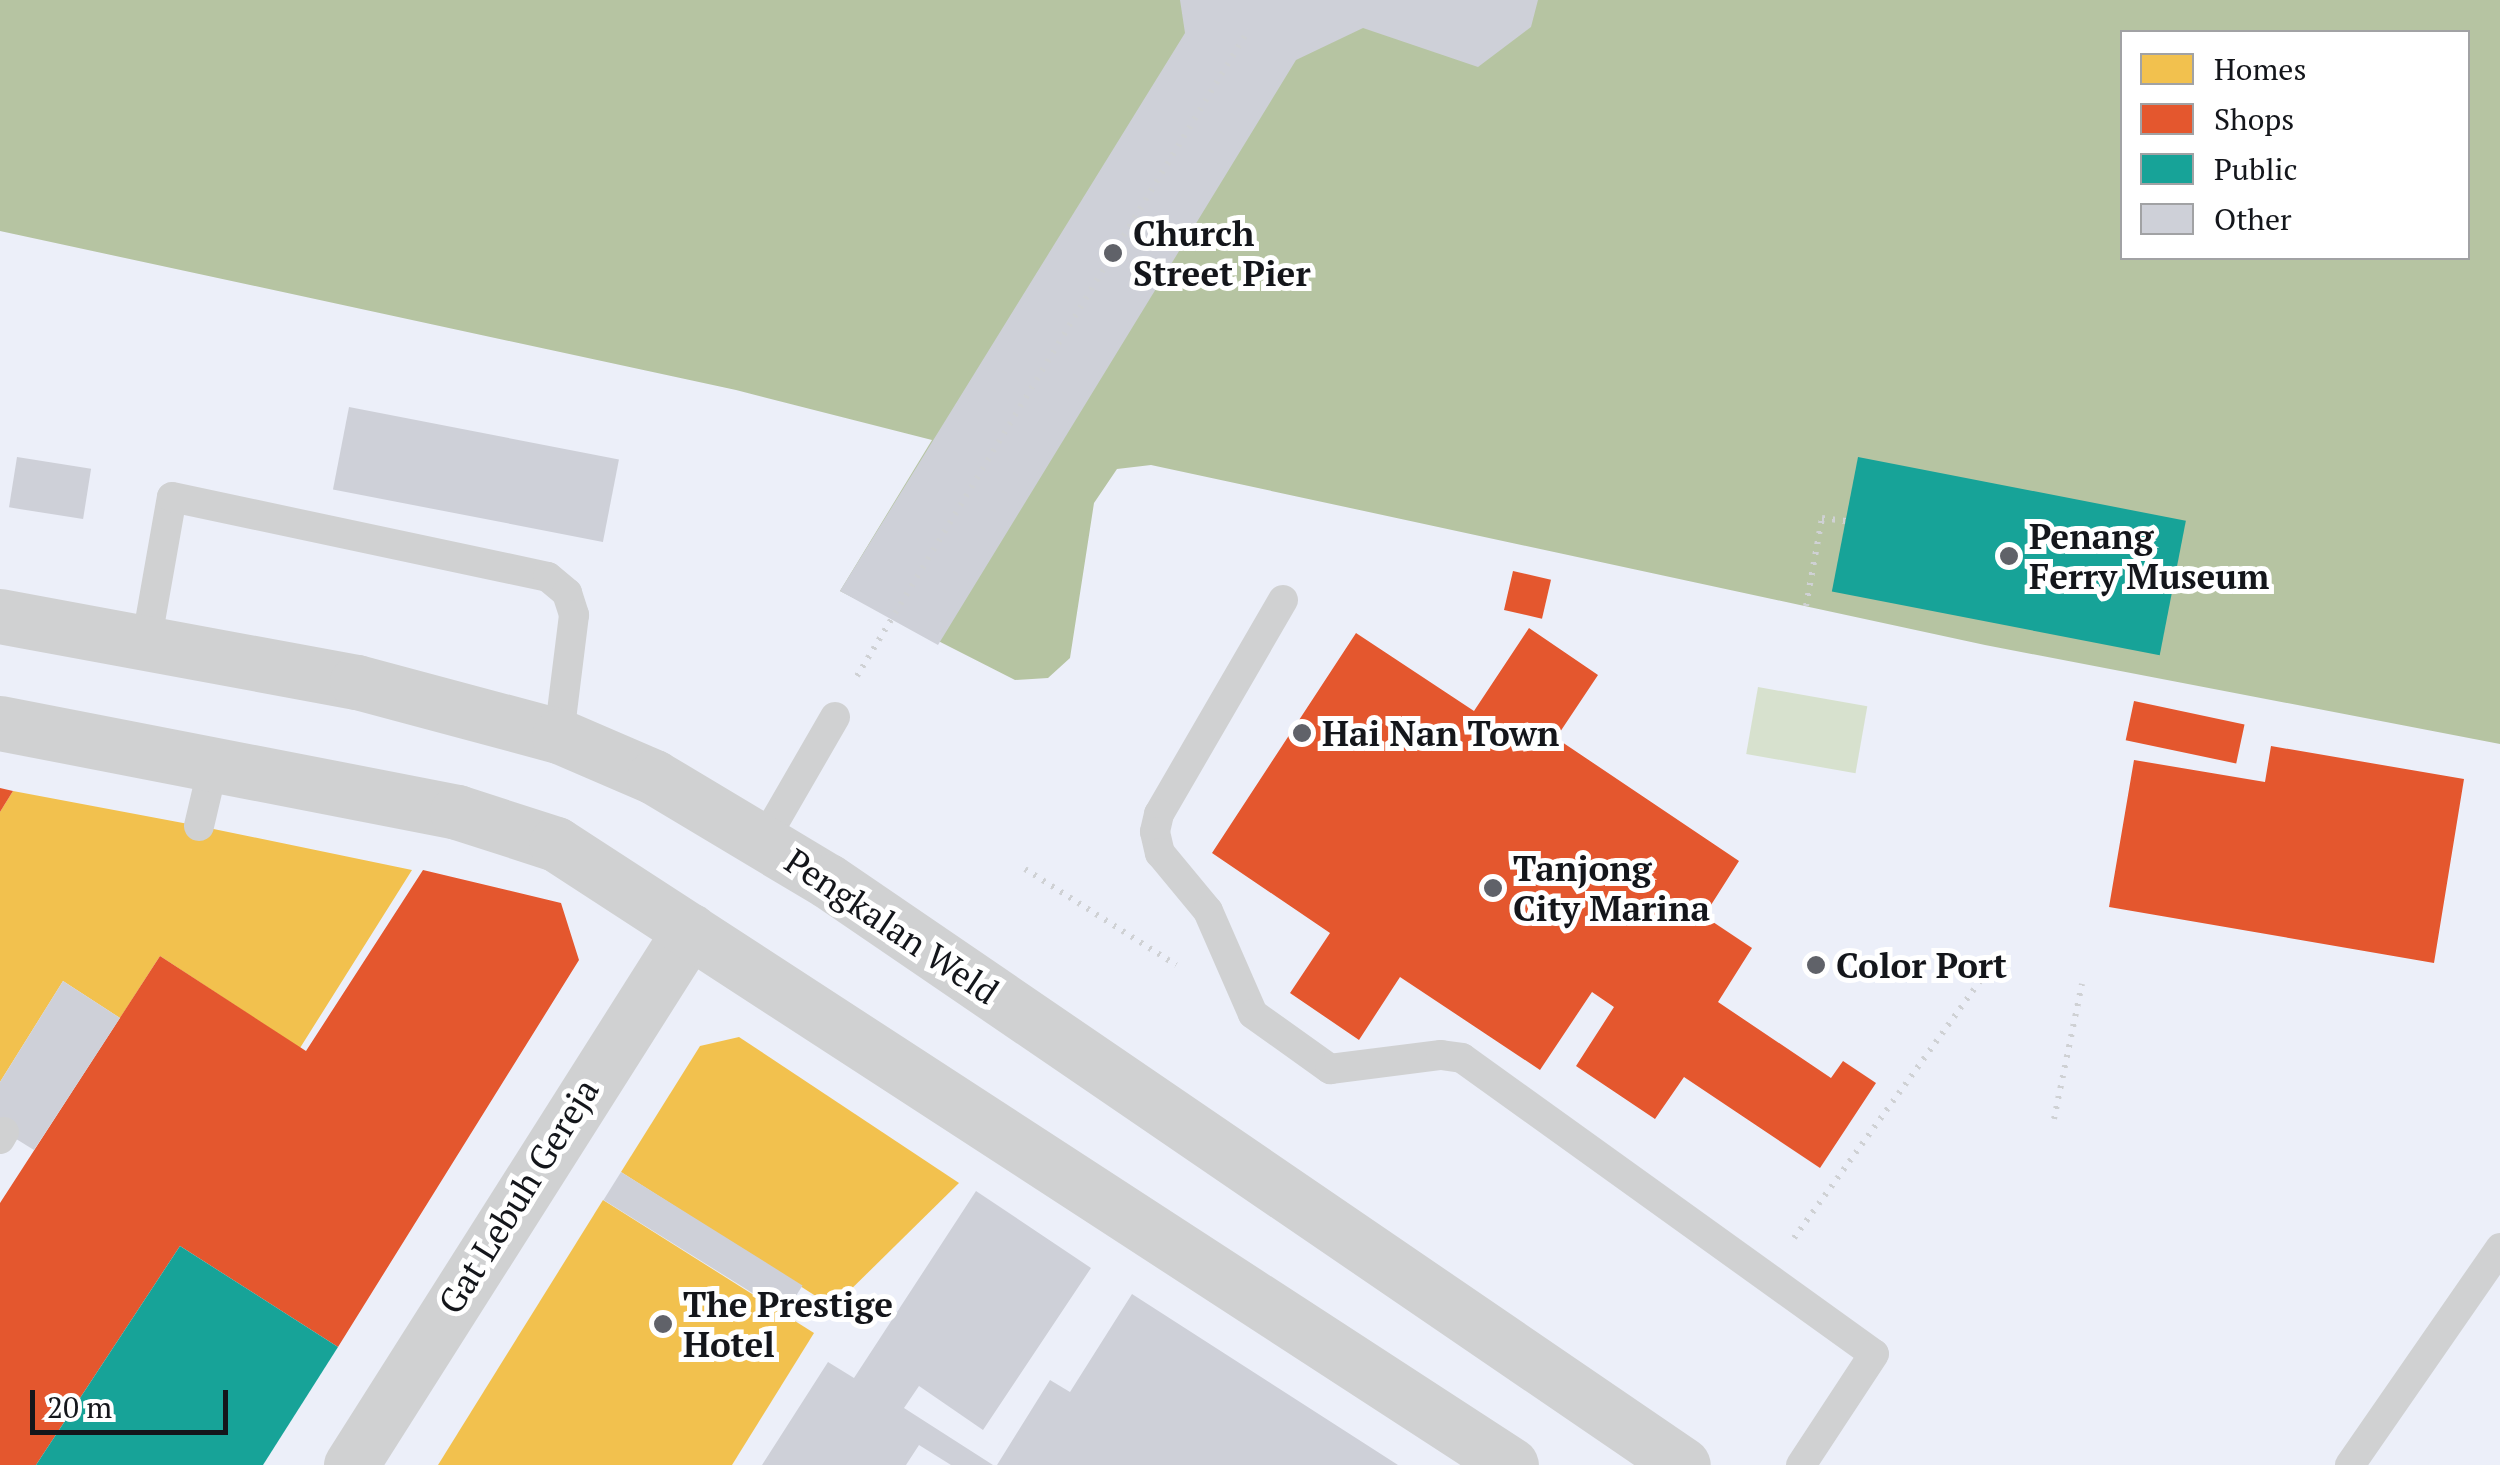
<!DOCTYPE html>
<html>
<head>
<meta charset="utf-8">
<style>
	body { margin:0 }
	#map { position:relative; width:2500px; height:1465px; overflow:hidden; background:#eceff9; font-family:"PT Serif",serif }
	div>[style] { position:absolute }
	.green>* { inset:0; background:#d7e1ce; transform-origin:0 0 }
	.water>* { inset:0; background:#b6c4a2 }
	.homes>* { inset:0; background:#f2c14e }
	.shops>* { inset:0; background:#e4572e; transform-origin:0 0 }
	.public>* { inset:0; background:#17a398; transform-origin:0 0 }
	.building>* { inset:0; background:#ced0d8; transform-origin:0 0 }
	.path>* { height:6px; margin-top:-3px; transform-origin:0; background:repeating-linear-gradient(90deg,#cfd1d4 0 2.5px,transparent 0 10.5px) }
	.lane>* { height:30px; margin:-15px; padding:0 15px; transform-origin:15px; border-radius:15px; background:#d0d1d2 }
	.street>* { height:55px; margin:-27.5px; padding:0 27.5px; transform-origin:27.5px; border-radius:27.5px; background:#d0d1d2 }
	.primary>* { height:55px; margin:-27.5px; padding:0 27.5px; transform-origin:27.5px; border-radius:27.5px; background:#d0d1d2 }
	.dots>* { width:28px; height:28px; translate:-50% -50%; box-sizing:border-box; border:5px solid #fff; border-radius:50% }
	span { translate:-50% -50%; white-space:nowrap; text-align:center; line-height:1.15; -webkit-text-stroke:10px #fff; paint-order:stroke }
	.poi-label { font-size:35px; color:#14161b; font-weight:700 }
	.left { translate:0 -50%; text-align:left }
	.street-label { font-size:35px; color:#14161b }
	.legend { position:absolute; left:2120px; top:30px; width:350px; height:230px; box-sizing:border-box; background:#fff; border:2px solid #a1a2a4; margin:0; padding:12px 18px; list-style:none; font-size:30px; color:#14161b }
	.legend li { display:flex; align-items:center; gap:20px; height:50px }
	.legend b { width:50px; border:2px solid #a1a2a4 }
	.scale { position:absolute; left:30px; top:1390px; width:198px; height:45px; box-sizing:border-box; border:5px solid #14161b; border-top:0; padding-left:12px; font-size:30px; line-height:35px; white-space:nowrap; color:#14161b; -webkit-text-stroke:8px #fff; paint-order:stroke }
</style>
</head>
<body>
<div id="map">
	<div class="green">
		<div style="left:1758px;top:687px;width:111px;height:68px;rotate:10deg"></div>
	</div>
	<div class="water">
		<div style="clip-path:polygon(evenodd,0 0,2500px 0,2500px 744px,1985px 645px,1151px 465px,1117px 469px,1094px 503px,1070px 658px,1048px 678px,1015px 680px,840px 591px,932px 440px,736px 390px,0 231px,0 0,2122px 32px,2468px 32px,2468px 258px,2122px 258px,2122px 32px)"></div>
	</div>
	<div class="homes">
		<div style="clip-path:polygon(13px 791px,199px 826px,412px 870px,300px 1048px,160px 956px,120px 1018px,63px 981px,0 1082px,0 812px)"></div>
		<div style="clip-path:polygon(739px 1037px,959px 1183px,833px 1307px,621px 1172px,700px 1046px)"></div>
		<div style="clip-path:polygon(603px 1200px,814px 1333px,732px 1465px,438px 1465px)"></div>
	</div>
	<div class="shops">
		<div style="left:1513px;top:571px;width:39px;height:40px;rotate:13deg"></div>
		<div style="clip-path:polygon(1529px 628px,1598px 675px,1556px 738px,1739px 861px,1704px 916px,1752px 948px,1718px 1002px,1831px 1078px,1843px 1061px,1876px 1083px,1820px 1168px,1684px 1077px,1655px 1119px,1576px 1066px,1614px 1007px,1592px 992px,1540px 1070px,1400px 977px,1359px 1040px,1290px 993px,1330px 933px,1212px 853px,1356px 633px,1474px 711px)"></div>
		<div style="left:2134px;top:701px;width:113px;height:40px;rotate:12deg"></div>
		<div style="clip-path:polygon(2271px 746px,2464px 779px,2434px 963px,2109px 907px,2134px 760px,2265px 782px)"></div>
		<div style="clip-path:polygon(0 788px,13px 791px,0 812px)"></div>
		<div style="clip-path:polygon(423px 870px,561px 903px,579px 960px,338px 1347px,180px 1246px,36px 1465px,0 1465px,0 1203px,160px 956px,306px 1051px)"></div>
	</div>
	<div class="public">
		<div style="left:1858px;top:457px;width:334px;height:137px;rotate:11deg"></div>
		<div style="clip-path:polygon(180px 1246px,338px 1347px,263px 1465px,36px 1465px)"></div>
	</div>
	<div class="building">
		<div style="clip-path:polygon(1180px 0,1538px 0,1531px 27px,1478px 67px,1363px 28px,1296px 60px,938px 645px,840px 591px,1185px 33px)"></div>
		<div style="left:349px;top:407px;width:275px;height:84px;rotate:11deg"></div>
		<div style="left:17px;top:457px;width:75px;height:51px;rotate:9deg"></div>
		<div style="clip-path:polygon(63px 981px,120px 1018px,34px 1150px,0 1129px,0 1082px)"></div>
		<div style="left:621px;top:1172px;width:214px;height:33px;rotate:32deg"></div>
		<div style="clip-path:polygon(976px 1191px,1091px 1268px,983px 1430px,919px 1386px,904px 1408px,993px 1465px,951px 1465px,919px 1445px,906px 1465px,762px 1465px,828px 1362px,854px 1378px)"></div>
		<div style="clip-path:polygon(1132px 1294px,1398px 1465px,997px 1465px,1050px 1380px,1070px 1392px)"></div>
	</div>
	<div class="path">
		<div style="left:1806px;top:606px;width:89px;rotate:-79.7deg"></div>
		<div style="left:1822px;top:518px;width:24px;rotate:7deg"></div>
		<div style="left:857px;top:676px;width:756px;rotate:-58.79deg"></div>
		<div style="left:1025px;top:869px;width:179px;rotate:32.4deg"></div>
		<div style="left:2054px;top:1119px;width:138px;rotate:-78.3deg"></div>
		<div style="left:1794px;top:1238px;width:324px;rotate:-54.1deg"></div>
	</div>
	<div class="lane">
		<div style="left:1283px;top:600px;width:247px;rotate:120.1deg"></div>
		<div style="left:1159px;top:814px;width:18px;rotate:103deg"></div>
		<div style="left:1155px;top:832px;width:22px;rotate:77deg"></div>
		<div style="left:1160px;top:853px;width:75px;rotate:50.4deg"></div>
		<div style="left:1208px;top:911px;width:112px;rotate:66.4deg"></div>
		<div style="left:1253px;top:1014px;width:95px;rotate:35.5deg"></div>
		<div style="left:1330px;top:1069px;width:112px;rotate:-7.2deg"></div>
		<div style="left:1441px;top:1055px;width:21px;rotate:8deg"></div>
		<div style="left:1462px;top:1058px;width:507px;rotate:35.7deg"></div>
		<div style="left:1874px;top:1354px;width:133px;rotate:123.3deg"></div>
		<div style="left:146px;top:644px;width:149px;rotate:-80deg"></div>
		<div style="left:172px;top:497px;width:384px;rotate:12deg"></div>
		<div style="left:548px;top:577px;width:25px;rotate:40deg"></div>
		<div style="left:567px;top:593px;width:23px;rotate:72deg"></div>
		<div style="left:574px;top:615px;width:122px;rotate:97.1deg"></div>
		<div style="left:199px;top:826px;width:66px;rotate:-76.8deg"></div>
		<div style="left:764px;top:840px;width:142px;rotate:-60deg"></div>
		<div style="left:0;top:1139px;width:8px;rotate:-60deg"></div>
		<div style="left:2350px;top:1465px;width:264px;rotate:-55.3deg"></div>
	</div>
	<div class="street">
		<div style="left:351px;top:1465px;width:633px;rotate:-57.64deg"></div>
	</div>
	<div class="primary">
		<div style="left:0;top:616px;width:363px;rotate:10.5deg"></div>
		<div style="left:357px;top:682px;width:209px;rotate:15deg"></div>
		<div style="left:559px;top:736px;width:103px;rotate:23.3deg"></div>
		<div style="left:654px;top:777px;width:203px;rotate:30.9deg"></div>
		<div style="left:828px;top:881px;width:1035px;rotate:34.33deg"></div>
		<div style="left:0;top:723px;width:466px;rotate:11deg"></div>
		<div style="left:457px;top:812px;width:104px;rotate:17.9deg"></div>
		<div style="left:556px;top:844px;width:1139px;rotate:33.03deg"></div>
	</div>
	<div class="dots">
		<div style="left:1113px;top:253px;background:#606269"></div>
		<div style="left:2009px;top:556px;background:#606269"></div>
		<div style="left:1302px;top:733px;background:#606269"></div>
		<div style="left:1493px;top:888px;background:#606269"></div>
		<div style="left:1816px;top:965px;background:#606269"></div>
		<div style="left:663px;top:1324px;background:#606269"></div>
	</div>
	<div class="poi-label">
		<span class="left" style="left:1133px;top:253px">Church<br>Street Pier</span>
		<span class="left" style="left:2029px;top:556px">Penang<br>Ferry Museum</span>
		<span class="left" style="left:1322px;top:733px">Hai Nan Town</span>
		<span class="left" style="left:1513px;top:888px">Tanjong<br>City Marina</span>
		<span class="left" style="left:1836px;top:965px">Color Port</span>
		<span class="left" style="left:683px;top:1324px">The Prestige<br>Hotel</span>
	</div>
	<div class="street-label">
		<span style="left:892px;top:926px;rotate:34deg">Pengkalan Weld</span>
		<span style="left:518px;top:1196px;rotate:-58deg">Gat Lebuh Gereja</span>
	</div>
	<ul class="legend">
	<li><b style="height:28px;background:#f2c14e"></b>Homes</li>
	<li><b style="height:28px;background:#e4572e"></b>Shops</li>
	<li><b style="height:28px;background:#17a398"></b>Public</li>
	<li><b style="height:28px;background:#ced0d8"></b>Other</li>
	</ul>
	<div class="scale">20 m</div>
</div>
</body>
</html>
